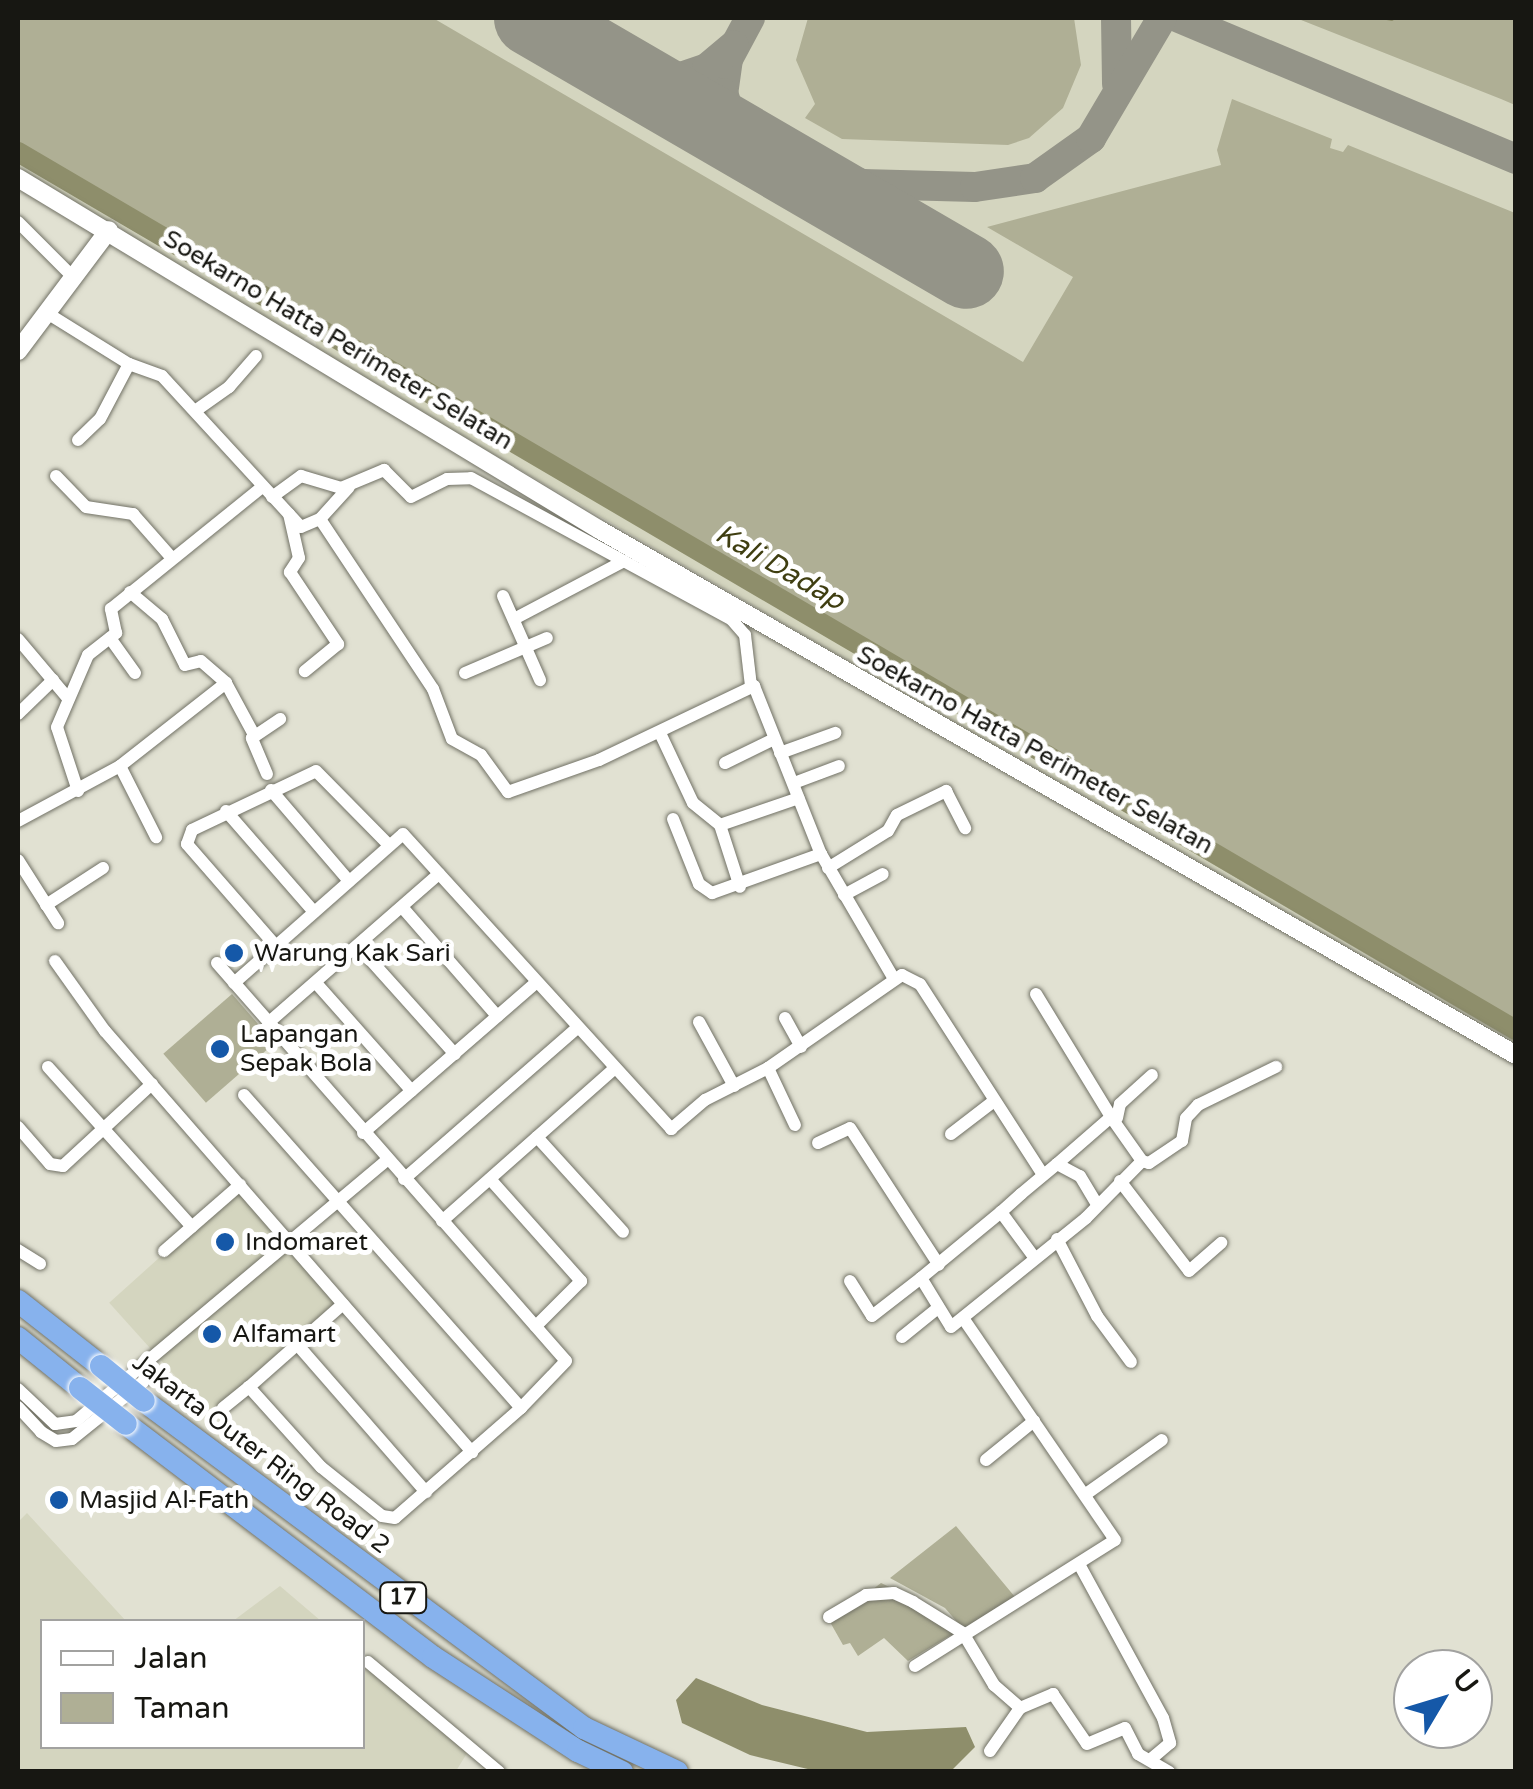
<!DOCTYPE html>
<html>
<head>
<meta charset="utf-8">
<style>
  body { margin:0 }
  #map { position:relative; width:1533px; height:1789px; overflow:hidden; background:#e1e1d2; font-family:"Varela Round",sans-serif }
  div>[style] { position:absolute }
  [style*='--x'] { left:calc(var(--x)*1px); top:calc(var(--y)*1px); width:calc(var(--w)*1px); rotate:calc(var(--a)*1deg) }
  .built>* { inset:0; background:#d4d5bf; transform-origin:0 0 }
  .green>* { inset:0; background:#afaf95; transform-origin:0 0 }
  .water>* { inset:0; background:#8e8e6b }
  .stream>* { height:4px; margin:-2px; padding:0 2px; transform-origin:2px; border-radius:2px; background:#8e8e6b }
  .river>* { height:20px; margin:-10px; padding:0 10px; transform-origin:10px; border-radius:10px; background:#8e8e6b }
  .taxiway>* { height:30px; margin:-15px; padding:0 15px; transform-origin:15px; border-radius:15px; background:#949488 }
  .runway>* { height:75px; margin:-37.5px; padding:0 37.5px; transform-origin:37.5px; border-radius:37.5px; background:#949488 }
  .roads { filter:drop-shadow(0 0 2px #717165) drop-shadow(0 0 2px #717165) }
  .minor>* { height:12px; margin:-6px; padding:0 6px; transform-origin:6px; border-radius:6px; background:#fff }
  .secondary>* { height:18px; margin:-9px; padding:0 9px; transform-origin:9px; border-radius:9px; background:#fff }
  .motorway>* { height:22px; margin:-11px; padding:0 11px; transform-origin:11px; border-radius:11px; background:#87b2ed }
  .bridges { filter:drop-shadow(0 0 2px #fff) drop-shadow(0 0 2px #fff) }
  .motorway-bridge>* { height:22px; margin:-11px; padding:0 11px; transform-origin:11px; border-radius:11px; background:#87b2ed }
  .dots>* { width:28px; height:28px; translate:-50% -50%; box-sizing:border-box; border:5px solid #fff; border-radius:50% }
  span { translate:-50% -50%; white-space:nowrap; text-align:center; line-height:1.15; -webkit-text-stroke:10px #fff; paint-order:stroke }
  .shield-label span { padding:2px 8px; background:#fff; border:2px solid; border-radius:8px; -webkit-text-stroke-width:0 }
  .shield-label { font-size:22px; color:#171712; font-weight:700 }
  .street-label { font-size:25px; color:#171712 }
  .poi-label { font-size:25px; color:#171712 }
  .left { translate:0 -50%; text-align:left }
  .water-label { font-size:28px; color:#3f3e11; font-style:italic }
  .frame { position:absolute; inset:0; border:20px solid #171712; pointer-events:none }
  .legend { position:absolute; left:40px; top:1619px; width:325px; height:130px; box-sizing:border-box; background:#fff; border:2px solid #a2a2a0; margin:0; padding:12px 18px; list-style:none; font-size:30px; color:#171712 }
  .legend li { display:flex; align-items:center; gap:20px; height:50px }
  .legend b { width:50px; border:2px solid #a2a2a0 }
  .north { position:absolute; left:1393px; top:1649px; width:100px; height:100px; box-sizing:border-box; background:#fff; border:2px solid #a2a2a0; border-radius:50%; rotate:52deg; font-size:28px; font-weight:700; line-height:40px; text-align:center; color:#171712 }
  .north::after { content:''; display:block; margin:auto; width:35px; height:45px; background:#1558a8; clip-path:polygon(50% 0,100% 100%,50% 72%,0 100%) }
</style>
</head>
<body>
<div id="map">
  <div class="built">
    <div style="clip-path:polygon(18px 18px,1415px 18px,1515px 58px,1515px 1050px,318px 352px,313px 333px,300px 341px,125px 235px,115px 217px,107px 223px,18px 172px)"></div>
    <div style="left:240px;top:1185px;width:152px;height:176px;rotate:48deg"></div>
    <div style="clip-path:polygon(27px 1513px,126px 1621px,42px 1622px,42px 1746px,362px 1746px,363px 1658px,469px 1750px,456px 1771px,18px 1771px,18px 1522px)"></div>
    <div style="clip-path:polygon(280px 1586px,321px 1621px,233px 1621px)"></div>
  </div>
  <div class="green">
    <div style="clip-path:polygon(18px 18px,433px 18px,1023px 362px,1073px 277px,987px 227px,1221px 165px,1217px 150px,1232px 99px,1332px 139px,1330px 148px,1343px 152px,1348px 145px,1515px 213px,1515px 1042px,18px 161px)"></div>
    <div style="clip-path:polygon(808px 18px,1074px 18px,1081px 65px,1063px 108px,1029px 138px,1008px 145px,842px 139px,805px 118px,815px 104px,796px 60px)"></div>
    <div style="clip-path:polygon(1296px 18px,1515px 18px,1515px 105px,1501px 99px)"></div>
    <div style="left:232px;top:994px;width:65px;height:91px;rotate:49deg"></div>
    <div style="clip-path:polygon(956px 1526px,1015px 1597px,964px 1630px,945px 1608px,890px 1578px)"></div>
    <div style="clip-path:polygon(881px 1583px,904px 1594px,956px 1632px,908px 1661px,884px 1638px,858px 1656px,850px 1643px,843px 1645px,830px 1622px)"></div>
  </div>
  <div class="water">
    <div style="clip-path:polygon(696px 1678px,762px 1705px,867px 1732px,966px 1727px,975px 1747px,951px 1771px,816px 1771px,750px 1755px,682px 1723px,676px 1700px)"></div>
  </div>
  <div class="stream">
    <div style="--x:1387;--y:18;--w:5;--a:11"></div>
  </div>
  <div class="river">
    <div style="--x:18;--y:152;--w:1736;--a:30.38"></div>
  </div>
  <div class="taxiway">
    <div style="--x:750;--y:18;--w:47;--a:118.2"></div>
    <div style="--x:728;--y:59;--w:34;--a:98"></div>
    <div style="--x:723;--y:93;--w:39;--a:72"></div>
    <div style="--x:735;--y:130;--w:28;--a:42"></div>
    <div style="--x:1116;--y:18;--w:66;--a:89.1"></div>
    <div style="--x:1179;--y:18;--w:365;--a:22.7"></div>
    <div style="--x:623;--y:71;--w:58;--a:5.9"></div>
    <div style="--x:681;--y:77;--w:28;--a:-19"></div>
    <div style="--x:707;--y:68;--w:35;--a:-40"></div>
    <div style="--x:760;--y:151;--w:107;--a:17.9"></div>
    <div style="--x:862;--y:184;--w:113;--a:1.5"></div>
    <div style="--x:975;--y:187;--w:61;--a:-8.5"></div>
    <div style="--x:1035;--y:178;--w:69;--a:-35.5"></div>
    <div style="--x:1091;--y:138;--w:139;--a:-59.4"></div>
  </div>
  <div class="runway">
    <div style="--x:531;--y:18;--w:503;--a:30.18"></div>
  </div>
  <div class="roads">
    <div class="minor">
      <div style="--x:18;--y:222;--w:78;--a:45"></div>
      <div style="--x:47;--y:313;--w:97;--a:31.9"></div>
      <div style="--x:129;--y:364;--w:35;--a:20"></div>
      <div style="--x:162;--y:376;--w:205;--a:47.4"></div>
      <div style="--x:301;--y:527;--w:21;--a:-23"></div>
      <div style="--x:320;--y:519;--w:43;--a:-47.8"></div>
      <div style="--x:195;--y:411;--w:42;--a:-35.2"></div>
      <div style="--x:229;--y:387;--w:41;--a:-48.9"></div>
      <div style="--x:78;--y:440;--w:30;--a:-44"></div>
      <div style="--x:100;--y:419;--w:62;--a:-62.2"></div>
      <div style="--x:56;--y:476;--w:43;--a:45.9"></div>
      <div style="--x:86;--y:507;--w:48;--a:8.5"></div>
      <div style="--x:133;--y:514;--w:56;--a:48.6"></div>
      <div style="--x:272;--y:497;--w:36;--a:-36"></div>
      <div style="--x:301;--y:476;--w:42;--a:16.7"></div>
      <div style="--x:341;--y:488;--w:47;--a:-22.7"></div>
      <div style="--x:384;--y:470;--w:38;--a:45"></div>
      <div style="--x:411;--y:497;--w:40;--a:-26.6"></div>
      <div style="--x:447;--y:479;--w:24;--a:-2"></div>
      <div style="--x:471;--y:478;--w:297;--a:28.5"></div>
      <div style="--x:732;--y:620;--w:20;--a:49"></div>
      <div style="--x:745;--y:635;--w:51;--a:83.3"></div>
      <div style="--x:289;--y:514;--w:45;--a:77.2"></div>
      <div style="--x:299;--y:558;--w:17;--a:123"></div>
      <div style="--x:290;--y:572;--w:87;--a:56.3"></div>
      <div style="--x:338;--y:644;--w:43;--a:140.7"></div>
      <div style="--x:320;--y:519;--w:204;--a:56.4"></div>
      <div style="--x:433;--y:689;--w:53;--a:69.2"></div>
      <div style="--x:452;--y:739;--w:33;--a:29"></div>
      <div style="--x:481;--y:755;--w:46;--a:53.9"></div>
      <div style="--x:508;--y:792;--w:96;--a:-19.4"></div>
      <div style="--x:599;--y:760;--w:172;--a:-25.5"></div>
      <div style="--x:754;--y:686;--w:181;--a:68.3"></div>
      <div style="--x:821;--y:854;--w:145;--a:59.7"></div>
      <div style="--x:130;--y:592;--w:42;--a:40.2"></div>
      <div style="--x:162;--y:619;--w:51;--a:63.4"></div>
      <div style="--x:185;--y:665;--w:16;--a:-14"></div>
      <div style="--x:201;--y:661;--w:33;--a:41"></div>
      <div style="--x:226;--y:683;--w:57;--a:61.6"></div>
      <div style="--x:503;--y:596;--w:92;--a:66.2"></div>
      <div style="--x:514;--y:619;--w:124;--a:-27.8"></div>
      <div style="--x:110;--y:638;--w:43;--a:54.5"></div>
      <div style="--x:18;--y:639;--w:75;--a:49.9"></div>
      <div style="--x:465;--y:673;--w:89;--a:-23.1"></div>
      <div style="--x:18;--y:714;--w:49;--a:-44.2"></div>
      <div style="--x:660;--y:733;--w:77;--a:64.8"></div>
      <div style="--x:693;--y:803;--w:35;--a:39"></div>
      <div style="--x:720;--y:825;--w:83;--a:-18.9"></div>
      <div style="--x:780;--y:753;--w:59;--a:-20"></div>
      <div style="--x:725;--y:763;--w:55;--a:-26.1"></div>
      <div style="--x:120;--y:766;--w:80;--a:63.1"></div>
      <div style="--x:267;--y:774;--w:39;--a:-113"></div>
      <div style="--x:252;--y:738;--w:34;--a:-34"></div>
      <div style="--x:794;--y:783;--w:48;--a:-20.7"></div>
      <div style="--x:271;--y:790;--w:120;--a:49.4"></div>
      <div style="--x:78;--y:791;--w:67;--a:-108.2"></div>
      <div style="--x:57;--y:727;--w:78;--a:-66.7"></div>
      <div style="--x:88;--y:655;--w:36;--a:-38"></div>
      <div style="--x:116;--y:633;--w:25;--a:-102"></div>
      <div style="--x:111;--y:609;--w:194;--a:-38.9"></div>
      <div style="--x:226;--y:811;--w:134;--a:48.9"></div>
      <div style="--x:673;--y:819;--w:70;--a:68.2"></div>
      <div style="--x:699;--y:884;--w:16;--a:35"></div>
      <div style="--x:712;--y:893;--w:116;--a:-19.7"></div>
      <div style="--x:18;--y:821;--w:116;--a:-28.3"></div>
      <div style="--x:120;--y:766;--w:135;--a:-38.1"></div>
      <div style="--x:720;--y:825;--w:65;--a:72.1"></div>
      <div style="--x:18;--y:860;--w:75;--a:57.6"></div>
      <div style="--x:828;--y:868;--w:70;--a:-31.7"></div>
      <div style="--x:888;--y:831;--w:18;--a:-61"></div>
      <div style="--x:897;--y:815;--w:55;--a:-26.1"></div>
      <div style="--x:946;--y:791;--w:42;--a:62.8"></div>
      <div style="--x:844;--y:895;--w:44;--a:-28.3"></div>
      <div style="--x:46;--y:905;--w:68;--a:-33"></div>
      <div style="--x:402;--y:907;--w:145;--a:48.9"></div>
      <div style="--x:275;--y:945;--w:134;--a:-131.1"></div>
      <div style="--x:187;--y:844;--w:15;--a:-70"></div>
      <div style="--x:192;--y:830;--w:137;--a:-25.4"></div>
      <div style="--x:316;--y:771;--w:101;--a:45.4"></div>
      <div style="--x:358;--y:946;--w:145;--a:48.1"></div>
      <div style="--x:55;--y:961;--w:86;--a:54.5"></div>
      <div style="--x:105;--y:1031;--w:559;--a:48.92"></div>
      <div style="--x:217;--y:963;--w:529;--a:48.75"></div>
      <div style="--x:566;--y:1361;--w:65;--a:133.8"></div>
      <div style="--x:234;--y:983;--w:225;--a:-41.4"></div>
      <div style="--x:403;--y:834;--w:399;--a:47.7"></div>
      <div style="--x:671;--y:1129;--w:45;--a:-40.5"></div>
      <div style="--x:705;--y:1100;--w:71;--a:-26.9"></div>
      <div style="--x:768;--y:1068;--w:163;--a:-34.8"></div>
      <div style="--x:902;--y:975;--w:20;--a:27"></div>
      <div style="--x:920;--y:984;--w:227;--a:57.2"></div>
      <div style="--x:316;--y:983;--w:144;--a:48.4"></div>
      <div style="--x:1036;--y:994;--w:144;--a:58.6"></div>
      <div style="--x:785;--y:1018;--w:33;--a:61"></div>
      <div style="--x:699;--y:1022;--w:73;--a:61.3"></div>
      <div style="--x:268;--y:1023;--w:227;--a:-41.1"></div>
      <div style="--x:48;--y:1067;--w:215;--a:48"></div>
      <div style="--x:768;--y:1068;--w:63;--a:64.7"></div>
      <div style="--x:244;--y:1095;--w:418;--a:48.5"></div>
      <div style="--x:521;--y:1408;--w:167;--a:138.9"></div>
      <div style="--x:395;--y:1518;--w:13;--a:-171"></div>
      <div style="--x:382;--y:1516;--w:78;--a:-141.2"></div>
      <div style="--x:321;--y:1467;--w:108;--a:-132"></div>
      <div style="--x:249;--y:1387;--w:125;--a:-41.4"></div>
      <div style="--x:1117;--y:1118;--w:14;--a:-78"></div>
      <div style="--x:1120;--y:1104;--w:43;--a:-42.2"></div>
      <div style="--x:18;--y:1127;--w:49;--a:49.1"></div>
      <div style="--x:50;--y:1164;--w:13;--a:9"></div>
      <div style="--x:63;--y:1166;--w:121;--a:-42.7"></div>
      <div style="--x:363;--y:1133;--w:230;--a:-41"></div>
      <div style="--x:951;--y:1134;--w:54;--a:-37.5"></div>
      <div style="--x:537;--y:1137;--w:128;--a:47.8"></div>
      <div style="--x:818;--y:1143;--w:35;--a:-25"></div>
      <div style="--x:850;--y:1128;--w:163;--a:57"></div>
      <div style="--x:1142;--y:1161;--w:7;--a:16"></div>
      <div style="--x:1149;--y:1163;--w:40;--a:-34"></div>
      <div style="--x:1182;--y:1141;--w:23;--a:-80"></div>
      <div style="--x:1186;--y:1118;--w:18;--a:-47"></div>
      <div style="--x:1198;--y:1105;--w:87;--a:-26"></div>
      <div style="--x:404;--y:1179;--w:231;--a:-41.1"></div>
      <div style="--x:490;--y:1179;--w:137;--a:48.3"></div>
      <div style="--x:581;--y:1281;--w:64;--a:135"></div>
      <div style="--x:1120;--y:1181;--w:113;--a:52.5"></div>
      <div style="--x:1189;--y:1271;--w:43;--a:-41.2"></div>
      <div style="--x:1001;--y:1212;--w:104;--a:140.5"></div>
      <div style="--x:921;--y:1278;--w:57;--a:58.5"></div>
      <div style="--x:951;--y:1327;--w:174;--a:-38.9"></div>
      <div style="--x:1086;--y:1218;--w:80;--a:-45.5"></div>
      <div style="--x:1142;--y:1161;--w:54;--a:-125.2"></div>
      <div style="--x:1111;--y:1117;--w:72;--a:139"></div>
      <div style="--x:442;--y:1221;--w:231;--a:-41.5"></div>
      <div style="--x:1057;--y:1239;--w:87;--a:62.5"></div>
      <div style="--x:1097;--y:1316;--w:57;--a:53.5"></div>
      <div style="--x:18;--y:1250;--w:26;--a:32"></div>
      <div style="--x:164;--y:1251;--w:101;--a:-41"></div>
      <div style="--x:1034;--y:1257;--w:56;--a:-126.3"></div>
      <div style="--x:1001;--y:1212;--w:27;--a:-42"></div>
      <div style="--x:1021;--y:1194;--w:47;--a:-39.8"></div>
      <div style="--x:1057;--y:1164;--w:26;--a:28"></div>
      <div style="--x:1080;--y:1176;--w:31;--a:59"></div>
      <div style="--x:850;--y:1281;--w:41;--a:57.8"></div>
      <div style="--x:872;--y:1316;--w:62;--a:-37.8"></div>
      <div style="--x:902;--y:1337;--w:46;--a:-38.9"></div>
      <div style="--x:296;--y:1343;--w:198;--a:48.9"></div>
      <div style="--x:18;--y:1389;--w:51;--a:43.4"></div>
      <div style="--x:55;--y:1424;--w:21;--a:-8"></div>
      <div style="--x:76;--y:1421;--w:406;--a:-40"></div>
      <div style="--x:18;--y:1407;--w:34;--a:47"></div>
      <div style="--x:41;--y:1432;--w:17;--a:31"></div>
      <div style="--x:56;--y:1441;--w:16;--a:-7"></div>
      <div style="--x:72;--y:1439;--w:91;--a:-38.8"></div>
      <div style="--x:143;--y:1382;--w:17;--a:-66"></div>
      <div style="--x:223;--y:1408;--w:33;--a:-39"></div>
      <div style="--x:986;--y:1460;--w:62;--a:-39.1"></div>
      <div style="--x:1086;--y:1494;--w:93;--a:-35.4"></div>
      <div style="--x:1079;--y:1564;--w:175;--a:61.4"></div>
      <div style="--x:1163;--y:1718;--w:26;--a:74"></div>
      <div style="--x:1170;--y:1743;--w:23;--a:140"></div>
      <div style="--x:829;--y:1617;--w:43;--a:-30.7"></div>
      <div style="--x:866;--y:1595;--w:28;--a:-4"></div>
      <div style="--x:894;--y:1593;--w:21;--a:25"></div>
      <div style="--x:913;--y:1602;--w:59;--a:31.8"></div>
      <div style="--x:963;--y:1633;--w:61;--a:59.2"></div>
      <div style="--x:994;--y:1685;--w:35;--a:41"></div>
      <div style="--x:368;--y:1662;--w:171;--a:40"></div>
      <div style="--x:915;--y:1666;--w:236;--a:-32.2"></div>
      <div style="--x:1115;--y:1540;--w:265;--a:-124.4"></div>
      <div style="--x:990;--y:1751;--w:52;--a:-55.1"></div>
      <div style="--x:1020;--y:1708;--w:36;--a:-23"></div>
      <div style="--x:1053;--y:1694;--w:60;--a:55.8"></div>
      <div style="--x:1087;--y:1744;--w:41;--a:-22.8"></div>
      <div style="--x:1125;--y:1728;--w:29;--a:63"></div>
      <div style="--x:1138;--y:1754;--w:36;--a:30"></div>
    </div>
    <div class="secondary">
      <div style="--x:18;--y:178;--w:680;--a:31.17"></div>
      <div style="--x:600;--y:530;--w:1056;--a:29.82"></div>
      <div style="--x:18;--y:351;--w:151;--a:-53.1"></div>
    </div>
    <div class="motorway">
      <div style="--x:18;--y:1301;--w:105;--a:38.1"></div>
      <div style="--x:18;--y:1338;--w:80;--a:38.9"></div>
      <div style="--x:144;--y:1401;--w:548;--a:36.62"></div>
      <div style="--x:584;--y:1728;--w:103;--a:25.3"></div>
      <div style="--x:126;--y:1424;--w:385;--a:37.2"></div>
      <div style="--x:433;--y:1657;--w:173;--a:33"></div>
      <div style="--x:578;--y:1751;--w:49;--a:25.5"></div>
    </div>
  </div>
  <div class="bridges">
    <div class="motorway-bridge">
      <div style="--x:101;--y:1366;--w:55;--a:39.1"></div>
      <div style="--x:80;--y:1388;--w:58;--a:38"></div>
    </div>
  </div>
  <div class="dots">
    <div style="left:234px;top:953px;background:#1558a8"></div>
    <div style="left:220px;top:1049px;background:#1558a8"></div>
    <div style="left:225px;top:1242px;background:#1558a8"></div>
    <div style="left:212px;top:1334px;background:#1558a8"></div>
    <div style="left:59px;top:1500px;background:#1558a8"></div>
  </div>
  <div class="shield-label">
    <span style="left:403px;top:1598px">17</span>
  </div>
  <div class="street-label">
    <span style="left:338px;top:340px;rotate:31deg">Soekarno Hatta Perimeter Selatan</span>
    <span style="left:1035px;top:750px;rotate:29deg">Soekarno Hatta Perimeter Selatan</span>
    <span style="left:261px;top:1454px;rotate:37deg">Jakarta Outer Ring Road 2</span>
  </div>
  <div class="poi-label">
    <span class="left" style="left:254px;top:953px">Warung Kak Sari</span>
    <span class="left" style="left:240px;top:1049px">Lapangan<br>Sepak Bola</span>
    <span class="left" style="left:245px;top:1242px">Indomaret</span>
    <span class="left" style="left:232px;top:1334px">Alfamart</span>
    <span class="left" style="left:79px;top:1500px">Masjid Al-Fath</span>
  </div>
  <div class="water-label">
    <span style="left:780px;top:567px;rotate:30deg">Kali Dadap</span>
  </div>
  <div class="frame"></div>
  <ul class="legend">
  <li><b style="height:12px;background:#fff"></b>Jalan</li>
  <li><b style="height:28px;background:#afaf95"></b>Taman</li>
  </ul>
  <div class="north">U</div>
</div>
</body>
</html>
